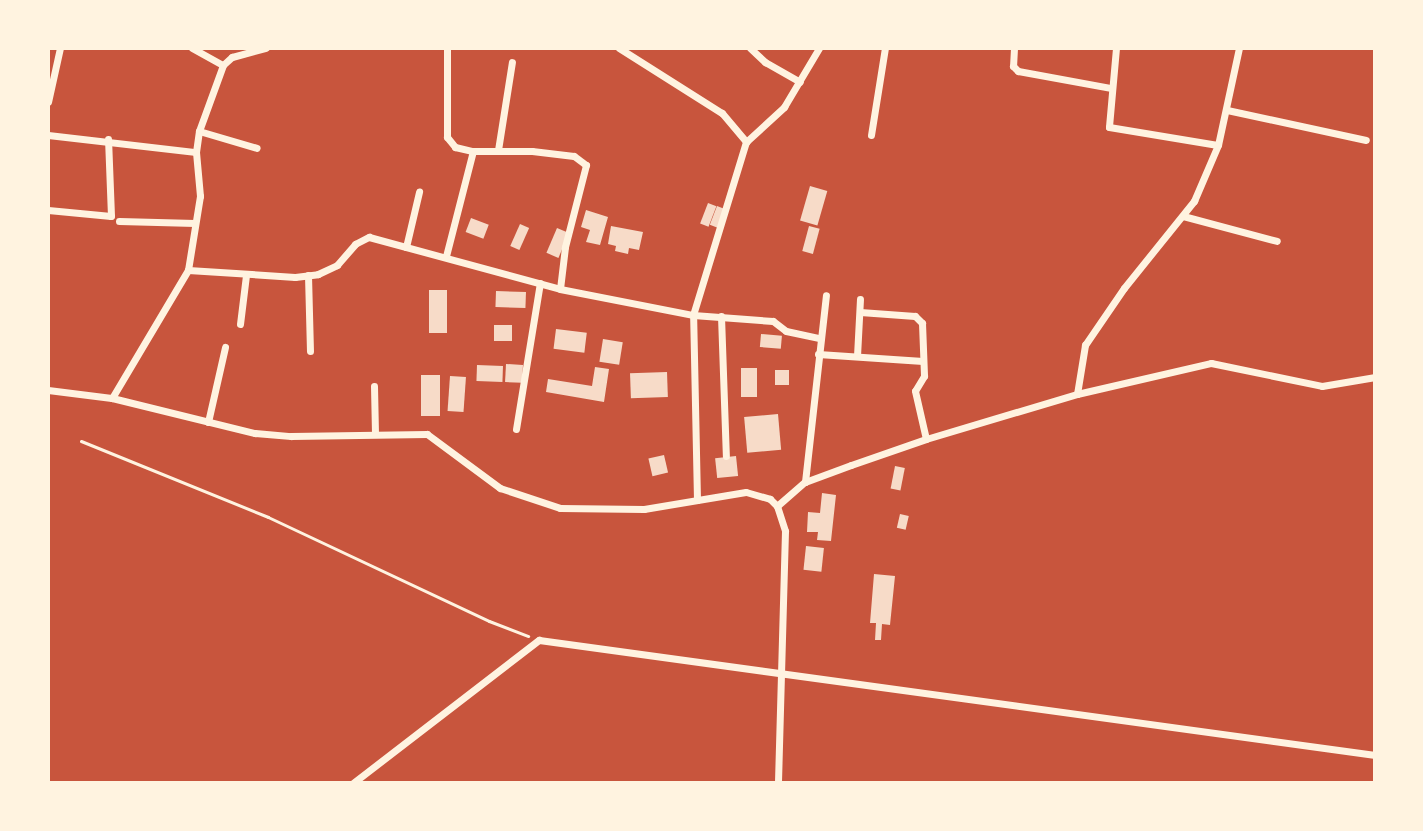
<!DOCTYPE html>
<html>
<head>
<meta charset="utf-8">
<style>
  body { margin:0 }
  #map { position:relative; width:1423px; height:831px; overflow:hidden; background:#c8553d; font-family:Ubuntu,sans-serif }
  div>[style] { position:absolute }
  [style*='--x'] { left:calc(var(--x)*1px); top:calc(var(--y)*1px); width:calc(var(--w)*1px); rotate:calc(var(--a)*1deg) }
  .building>* { inset:0; background:#f7dbc8; transform-origin:0 0 }
  .path>* { height:3px; margin:-1.5px; padding:0 1.5px; transform-origin:1.5px; border-radius:1.5px; background:#fff3e0 }
  .minor>* { height:7px; margin:-3.5px; padding:0 3.5px; transform-origin:3.5px; border-radius:3.5px; background:#fff3e0 }
  span { translate:-50% -50%; white-space:nowrap; text-align:center; line-height:1.15; -webkit-text-stroke:8px #fff3e0; paint-order:stroke }
  .frame { position:absolute; inset:0; border:50px solid #fff3e0; pointer-events:none }
</style>
</head>
<body>
<div id="map">
  <div class="building">
    <div style="left:810px;top:186px;width:18px;height:36px;rotate:16deg"></div>
    <div style="left:708px;top:203px;width:9px;height:22px;rotate:21deg"></div>
    <div style="left:717px;top:206px;width:9px;height:20px;rotate:21deg"></div>
    <div style="clip-path:polygon(586px 210px,608px 217px,600px 245px,586px 242px,590px 230px,581px 227px)"></div>
    <div style="left:471px;top:218px;width:19px;height:15px;rotate:21deg"></div>
    <div style="left:520px;top:224px;width:10px;height:24px;rotate:24deg"></div>
    <div style="clip-path:polygon(611px 226px,643px 232px,639px 250px,629px 248px,628px 254px,615px 251px,616px 246px,608px 244px)"></div>
    <div style="left:809px;top:226px;width:11px;height:26px;rotate:15deg"></div>
    <div style="left:557px;top:228px;width:13px;height:27px;rotate:23deg"></div>
    <div style="left:429px;top:290px;width:18px;height:43px"></div>
    <div style="left:496px;top:291px;width:30px;height:16px;rotate:2deg"></div>
    <div style="left:494px;top:325px;width:18px;height:16px"></div>
    <div style="left:556px;top:329px;width:31px;height:20px;rotate:7deg"></div>
    <div style="left:761px;top:334px;width:21px;height:13px;rotate:5deg"></div>
    <div style="left:603px;top:339px;width:20px;height:23px;rotate:9deg"></div>
    <div style="left:506px;top:364px;width:17px;height:18px;rotate:3deg"></div>
    <div style="left:477px;top:365px;width:26px;height:16px;rotate:2deg"></div>
    <div style="clip-path:polygon(595px 367px,609px 369px,604px 402px,546px 392px,548px 379px,592px 386px)"></div>
    <div style="left:741px;top:368px;width:16px;height:29px"></div>
    <div style="left:775px;top:370px;width:14px;height:15px"></div>
    <div style="left:667px;top:372px;width:25px;height:37px;rotate:88deg"></div>
    <div style="left:440px;top:375px;width:41px;height:19px;rotate:90deg"></div>
    <div style="left:450px;top:376px;width:16px;height:35px;rotate:4deg"></div>
    <div style="left:778px;top:414px;width:36px;height:34px;rotate:85deg"></div>
    <div style="left:664px;top:455px;width:18px;height:16px;rotate:77deg"></div>
    <div style="left:736px;top:456px;width:20px;height:21px;rotate:84deg"></div>
    <div style="left:895px;top:466px;width:10px;height:23px;rotate:11deg"></div>
    <div style="clip-path:polygon(822px 493px,836px 495px,831px 541px,817px 540px,818px 532px,807px 532px,808px 512px,820px 513px)"></div>
    <div style="left:900px;top:514px;width:9px;height:14px;rotate:13deg"></div>
    <div style="left:806px;top:546px;width:18px;height:24px;rotate:6deg"></div>
    <div style="clip-path:polygon(874px 574px,895px 576px,890px 625px,882px 624px,881px 640px,875px 640px,876px 623px,870px 623px)"></div>
  </div>
  <div class="path">
    <div style="--x:81;--y:441;--w:202;--a:22.1"></div>
    <div style="--x:268;--y:517;--w:244;--a:25.2"></div>
    <div style="--x:489;--y:621;--w:42;--a:21"></div>
  </div>
  <div class="minor">
    <div style="--x:192;--y:48;--w:35;--a:29"></div>
    <div style="--x:447;--y:48;--w:89;--a:90"></div>
    <div style="--x:447;--y:137;--w:13;--a:51"></div>
    <div style="--x:455;--y:147;--w:18;--a:13"></div>
    <div style="--x:619;--y:48;--w:122;--a:32.3"></div>
    <div style="--x:722;--y:113;--w:38;--a:50"></div>
    <div style="--x:750;--y:48;--w:21;--a:43"></div>
    <div style="--x:765;--y:62;--w:40;--a:29.7"></div>
    <div style="--x:1014;--y:48;--w:18;--a:93"></div>
    <div style="--x:1013;--y:66;--w:7;--a:45"></div>
    <div style="--x:1018;--y:71;--w:95;--a:10.4"></div>
    <div style="--x:1116;--y:48;--w:79;--a:95.1"></div>
    <div style="--x:1109;--y:127;--w:110;--a:9.4"></div>
    <div style="--x:48;--y:102;--w:55;--a:-77.5"></div>
    <div style="--x:1227;--y:110;--w:142;--a:12.2"></div>
    <div style="--x:199;--y:131;--w:60;--a:16.3"></div>
    <div style="--x:48;--y:135;--w:149;--a:6.6"></div>
    <div style="--x:871;--y:135;--w:88;--a:-80.9"></div>
    <div style="--x:498;--y:150;--w:89;--a:-81"></div>
    <div style="--x:48;--y:210;--w:63;--a:5.4"></div>
    <div style="--x:111;--y:216;--w:77;--a:-92.2"></div>
    <div style="--x:1183;--y:216;--w:97;--a:14.9"></div>
    <div style="--x:119;--y:221;--w:76;--a:1.5"></div>
    <div style="--x:406;--y:247;--w:57;--a:-76.7"></div>
    <div style="--x:446;--y:256;--w:108;--a:-75.6"></div>
    <div style="--x:473;--y:151;--w:59;--a:0"></div>
    <div style="--x:532;--y:151;--w:42;--a:6.8"></div>
    <div style="--x:574;--y:156;--w:15;--a:37"></div>
    <div style="--x:586;--y:165;--w:85;--a:104.4"></div>
    <div style="--x:565;--y:247;--w:42;--a:96.8"></div>
    <div style="--x:188;--y:270;--w:107;--a:3.7"></div>
    <div style="--x:295;--y:277;--w:23;--a:-7"></div>
    <div style="--x:318;--y:274;--w:21;--a:-25"></div>
    <div style="--x:337;--y:265;--w:28;--a:-49"></div>
    <div style="--x:355;--y:244;--w:16;--a:-27"></div>
    <div style="--x:369;--y:237;--w:198;--a:15.2"></div>
    <div style="--x:560;--y:289;--w:136;--a:11.1"></div>
    <div style="--x:693;--y:315;--w:80;--a:4.3"></div>
    <div style="--x:773;--y:321;--w:16;--a:38"></div>
    <div style="--x:786;--y:331;--w:34;--a:12"></div>
    <div style="--x:308;--y:275;--w:76;--a:88.5"></div>
    <div style="--x:860;--y:312;--w:55;--a:4.2"></div>
    <div style="--x:915;--y:316;--w:10;--a:45"></div>
    <div style="--x:922;--y:323;--w:53;--a:87.8"></div>
    <div style="--x:924;--y:376;--w:17;--a:121"></div>
    <div style="--x:915;--y:391;--w:49;--a:77.1"></div>
    <div style="--x:721;--y:316;--w:140;--a:88"></div>
    <div style="--x:240;--y:324;--w:49;--a:-83"></div>
    <div style="--x:818;--y:354;--w:105;--a:3.8"></div>
    <div style="--x:857;--y:356;--w:57;--a:-87"></div>
    <div style="--x:374;--y:386;--w:47;--a:88.8"></div>
    <div style="--x:48;--y:390;--w:64;--a:7.1"></div>
    <div style="--x:112;--y:398;--w:147;--a:13.8"></div>
    <div style="--x:255;--y:433;--w:36;--a:5"></div>
    <div style="--x:291;--y:436;--w:136;--a:-0.8"></div>
    <div style="--x:427;--y:434;--w:91;--a:36.5"></div>
    <div style="--x:500;--y:488;--w:63;--a:18.4"></div>
    <div style="--x:560;--y:508;--w:84;--a:0.7"></div>
    <div style="--x:644;--y:509;--w:103;--a:-9.5"></div>
    <div style="--x:746;--y:492;--w:25;--a:16"></div>
    <div style="--x:770;--y:499;--w:10;--a:45"></div>
    <div style="--x:777;--y:506;--w:26;--a:72"></div>
    <div style="--x:785;--y:531;--w:252;--a:91.6"></div>
    <div style="--x:1077;--y:394;--w:138;--a:-13"></div>
    <div style="--x:1211;--y:363;--w:113;--a:11.7"></div>
    <div style="--x:1322;--y:386;--w:54;--a:-9.6"></div>
    <div style="--x:112;--y:398;--w:149;--a:-59.3"></div>
    <div style="--x:188;--y:270;--w:75;--a:-80.8"></div>
    <div style="--x:200;--y:196;--w:44;--a:-95.2"></div>
    <div style="--x:196;--y:152;--w:21;--a:-82"></div>
    <div style="--x:199;--y:131;--w:70;--a:-70"></div>
    <div style="--x:223;--y:65;--w:12;--a:-42"></div>
    <div style="--x:232;--y:57;--w:35;--a:-15"></div>
    <div style="--x:208;--y:422;--w:77;--a:-77.2"></div>
    <div style="--x:516;--y:429;--w:148;--a:-80.7"></div>
    <div style="--x:805;--y:482;--w:188;--a:-83.6"></div>
    <div style="--x:697;--y:500;--w:185;--a:-91.2"></div>
    <div style="--x:693;--y:315;--w:181;--a:-73"></div>
    <div style="--x:746;--y:142;--w:52;--a:-42.6"></div>
    <div style="--x:784;--y:107;--w:69;--a:-59.3"></div>
    <div style="--x:777;--y:506;--w:37;--a:-41"></div>
    <div style="--x:805;--y:482;--w:49;--a:-20.3"></div>
    <div style="--x:851;--y:465;--w:79;--a:-19.1"></div>
    <div style="--x:926;--y:439;--w:158;--a:-16.6"></div>
    <div style="--x:1077;--y:394;--w:50;--a:-80.7"></div>
    <div style="--x:1085;--y:345;--w:69;--a:-55.6"></div>
    <div style="--x:1124;--y:288;--w:112;--a:-51.2"></div>
    <div style="--x:1194;--y:201;--w:61;--a:-66.8"></div>
    <div style="--x:1218;--y:145;--w:99;--a:-77.8"></div>
    <div style="--x:353;--y:783;--w:235;--a:-37.6"></div>
    <div style="--x:539;--y:640;--w:844;--a:7.83"></div>
  </div>
  <div class="frame"></div>
</div>
</body>
</html>
